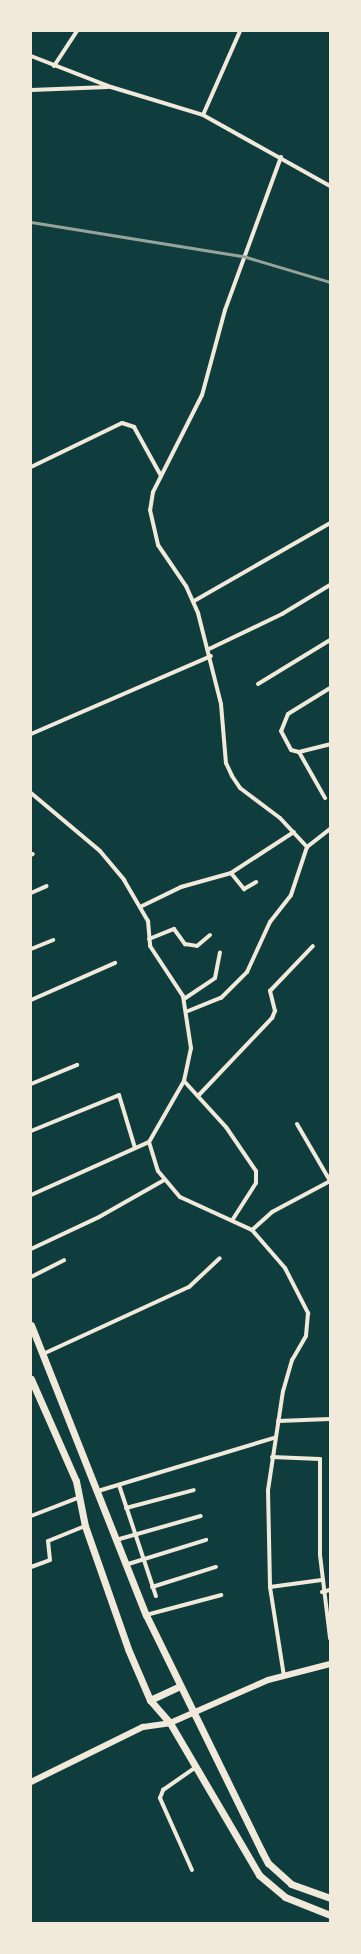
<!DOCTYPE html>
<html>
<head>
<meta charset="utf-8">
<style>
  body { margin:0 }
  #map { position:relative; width:361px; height:1954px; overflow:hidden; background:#0f3d3e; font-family:"Varela Round",sans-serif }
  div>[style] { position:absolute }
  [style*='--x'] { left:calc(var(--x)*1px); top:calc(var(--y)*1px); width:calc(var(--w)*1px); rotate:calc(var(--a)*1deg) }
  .minor>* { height:4px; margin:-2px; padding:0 2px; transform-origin:2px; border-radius:2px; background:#f1e9da }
  .tertiary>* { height:6px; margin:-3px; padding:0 3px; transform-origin:3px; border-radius:3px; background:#f1e9da }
  .primary>* { height:7px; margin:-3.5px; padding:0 3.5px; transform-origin:3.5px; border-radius:3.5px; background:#f1e9da }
  .rail>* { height:3px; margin:-1.5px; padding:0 1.5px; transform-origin:1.5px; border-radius:1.5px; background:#97a49c }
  span { translate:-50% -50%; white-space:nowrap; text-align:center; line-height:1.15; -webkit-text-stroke:3.5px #f1e9da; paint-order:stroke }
  .frame { position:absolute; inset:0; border:32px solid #f1e9da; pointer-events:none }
</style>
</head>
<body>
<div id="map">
  <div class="minor">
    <div style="--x:31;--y:56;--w:86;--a:21.2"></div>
    <div style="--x:111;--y:87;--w:96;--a:16.9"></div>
    <div style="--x:203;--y:115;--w:145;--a:29.2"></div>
    <div style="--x:54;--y:66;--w:42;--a:-56.7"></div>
    <div style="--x:31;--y:90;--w:77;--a:-2.2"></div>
    <div style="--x:203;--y:115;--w:92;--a:-66.2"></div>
    <div style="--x:281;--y:157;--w:163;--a:110.1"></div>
    <div style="--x:225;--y:310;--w:88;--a:105.1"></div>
    <div style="--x:202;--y:395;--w:109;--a:116.8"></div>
    <div style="--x:153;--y:492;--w:18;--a:99"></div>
    <div style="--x:150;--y:510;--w:36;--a:77"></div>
    <div style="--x:158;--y:545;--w:50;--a:55.7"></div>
    <div style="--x:186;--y:586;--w:30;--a:66"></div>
    <div style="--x:198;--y:613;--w:94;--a:75.8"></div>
    <div style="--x:221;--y:704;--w:59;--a:85.2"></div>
    <div style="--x:226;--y:763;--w:14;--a:65"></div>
    <div style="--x:232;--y:776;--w:14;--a:56"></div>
    <div style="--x:240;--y:788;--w:50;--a:36.9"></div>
    <div style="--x:280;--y:818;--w:40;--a:47"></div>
    <div style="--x:31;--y:467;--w:101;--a:-25.8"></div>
    <div style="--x:122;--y:423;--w:13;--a:18"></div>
    <div style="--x:134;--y:427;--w:56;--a:61.1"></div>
    <div style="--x:194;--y:601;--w:157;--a:-29.8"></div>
    <div style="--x:209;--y:649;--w:81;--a:-25.6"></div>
    <div style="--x:282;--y:614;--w:56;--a:-31.1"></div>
    <div style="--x:258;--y:684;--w:84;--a:-31.4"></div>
    <div style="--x:330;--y:688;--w:49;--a:148.2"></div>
    <div style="--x:288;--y:714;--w:18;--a:112"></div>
    <div style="--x:281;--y:731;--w:21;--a:62"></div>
    <div style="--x:291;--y:750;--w:8;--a:14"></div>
    <div style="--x:299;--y:752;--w:32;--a:-14"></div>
    <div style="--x:31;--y:734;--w:196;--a:-23.4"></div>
    <div style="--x:299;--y:752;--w:53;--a:60.5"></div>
    <div style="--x:31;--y:793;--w:90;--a:40"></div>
    <div style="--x:100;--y:851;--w:38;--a:50"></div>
    <div style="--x:124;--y:880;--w:48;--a:59.7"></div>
    <div style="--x:148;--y:921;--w:25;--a:85"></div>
    <div style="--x:150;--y:946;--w:60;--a:56.6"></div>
    <div style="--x:183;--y:996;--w:53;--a:81.3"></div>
    <div style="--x:191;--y:1048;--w:34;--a:102"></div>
    <div style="--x:184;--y:1081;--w:70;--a:119.8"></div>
    <div style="--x:149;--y:1142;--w:30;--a:73"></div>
    <div style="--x:158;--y:1171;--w:34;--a:50"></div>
    <div style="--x:180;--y:1197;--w:79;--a:24.6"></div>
    <div style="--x:252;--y:1230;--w:50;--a:49"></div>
    <div style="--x:285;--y:1268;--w:51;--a:62.9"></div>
    <div style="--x:308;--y:1313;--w:23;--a:95"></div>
    <div style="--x:306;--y:1336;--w:28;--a:120"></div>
    <div style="--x:292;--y:1360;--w:32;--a:106"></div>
    <div style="--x:283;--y:1391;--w:100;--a:98.6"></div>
    <div style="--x:268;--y:1490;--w:97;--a:88.8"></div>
    <div style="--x:270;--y:1587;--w:90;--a:81.1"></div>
    <div style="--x:31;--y:855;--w:2;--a:-27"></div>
    <div style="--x:231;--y:873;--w:21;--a:51"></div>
    <div style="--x:244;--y:889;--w:14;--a:-30"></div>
    <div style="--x:31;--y:893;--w:17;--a:-24"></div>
    <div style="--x:140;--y:907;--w:46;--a:-26"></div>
    <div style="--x:181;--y:887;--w:52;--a:-15.6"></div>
    <div style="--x:231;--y:873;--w:75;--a:-33.1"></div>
    <div style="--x:149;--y:939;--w:27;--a:-22"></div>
    <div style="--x:174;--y:929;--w:19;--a:54"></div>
    <div style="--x:185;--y:944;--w:12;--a:9"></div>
    <div style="--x:197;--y:946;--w:17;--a:-40"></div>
    <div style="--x:31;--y:949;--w:24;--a:-22"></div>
    <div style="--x:184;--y:999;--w:37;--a:-34"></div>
    <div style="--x:215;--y:978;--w:26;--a:-79"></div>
    <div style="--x:31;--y:1000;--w:92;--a:-23.8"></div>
    <div style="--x:188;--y:1011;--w:35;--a:-22"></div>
    <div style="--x:221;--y:998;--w:37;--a:-45"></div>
    <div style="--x:247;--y:972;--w:55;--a:-65.3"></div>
    <div style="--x:270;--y:922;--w:34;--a:-52"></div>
    <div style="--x:291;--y:895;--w:51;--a:-71.6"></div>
    <div style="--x:307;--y:847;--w:29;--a:-38"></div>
    <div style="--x:184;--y:1081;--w:62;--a:47.6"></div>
    <div style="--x:226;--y:1127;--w:53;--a:55.7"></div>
    <div style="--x:256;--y:1171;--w:12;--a:90"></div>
    <div style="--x:256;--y:1183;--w:43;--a:122.6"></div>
    <div style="--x:31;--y:1084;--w:50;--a:-22.4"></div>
    <div style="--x:198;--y:1096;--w:108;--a:-46.5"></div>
    <div style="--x:272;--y:1018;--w:8;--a:-67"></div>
    <div style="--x:275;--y:1011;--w:21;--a:-104"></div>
    <div style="--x:270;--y:991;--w:62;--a:-46.3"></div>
    <div style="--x:297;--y:1124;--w:66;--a:59.9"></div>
    <div style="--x:31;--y:1131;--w:95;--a:-22.2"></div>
    <div style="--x:119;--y:1095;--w:55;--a:73.2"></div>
    <div style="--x:31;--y:1195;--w:129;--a:-24.2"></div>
    <div style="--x:252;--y:1230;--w:27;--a:-42"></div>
    <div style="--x:272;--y:1212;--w:66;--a:-28.1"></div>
    <div style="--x:31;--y:1249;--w:75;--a:-25.2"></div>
    <div style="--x:99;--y:1217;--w:75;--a:-29.6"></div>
    <div style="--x:31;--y:1277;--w:37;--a:-27"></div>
    <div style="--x:43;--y:1354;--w:161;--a:-24.7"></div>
    <div style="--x:189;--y:1287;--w:42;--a:-43.1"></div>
    <div style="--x:278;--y:1421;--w:52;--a:-2.2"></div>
    <div style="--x:272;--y:1457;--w:48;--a:2.4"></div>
    <div style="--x:320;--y:1459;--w:96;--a:90"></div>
    <div style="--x:320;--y:1555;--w:84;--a:83.1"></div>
    <div style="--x:119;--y:1485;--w:117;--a:71.6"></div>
    <div style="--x:98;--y:1491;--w:184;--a:-16.8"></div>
    <div style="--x:126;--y:1508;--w:70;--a:-14.8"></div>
    <div style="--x:31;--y:1516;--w:53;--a:-21.2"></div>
    <div style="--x:116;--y:1540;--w:88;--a:-15.8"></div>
    <div style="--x:125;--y:1565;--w:85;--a:-17.2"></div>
    <div style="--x:31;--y:1567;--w:20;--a:-20"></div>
    <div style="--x:50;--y:1560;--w:19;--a:-96"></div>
    <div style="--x:48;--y:1541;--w:40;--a:-22"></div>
    <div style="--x:152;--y:1587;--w:67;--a:-17.4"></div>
    <div style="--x:270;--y:1587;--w:52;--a:-7.7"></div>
    <div style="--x:322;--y:1592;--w:8;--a:-14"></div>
    <div style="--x:146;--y:1615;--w:78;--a:-14.9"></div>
    <div style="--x:192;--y:1870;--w:79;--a:-114"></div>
    <div style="--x:160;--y:1798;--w:9;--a:-69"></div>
    <div style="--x:163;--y:1790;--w:40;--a:-34.9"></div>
  </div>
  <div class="tertiary">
    <div style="--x:31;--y:1782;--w:125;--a:-26.2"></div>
    <div style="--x:143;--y:1727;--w:27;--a:-8"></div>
    <div style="--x:170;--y:1723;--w:107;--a:-23.7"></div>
    <div style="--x:268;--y:1680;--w:64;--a:-14.5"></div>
  </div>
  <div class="primary">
    <div style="--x:31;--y:1325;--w:312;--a:68.4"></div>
    <div style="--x:146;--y:1615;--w:262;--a:63.9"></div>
    <div style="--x:261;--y:1850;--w:15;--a:62"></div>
    <div style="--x:268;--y:1863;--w:31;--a:42"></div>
    <div style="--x:291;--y:1884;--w:41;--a:19.7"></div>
    <div style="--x:31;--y:1379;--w:111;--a:66.2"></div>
    <div style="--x:76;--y:1481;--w:46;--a:78.7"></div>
    <div style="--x:85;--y:1526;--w:130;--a:70.7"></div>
    <div style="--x:128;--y:1649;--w:56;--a:66.7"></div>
    <div style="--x:150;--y:1700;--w:30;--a:49"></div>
    <div style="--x:170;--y:1723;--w:176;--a:59.6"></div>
    <div style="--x:259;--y:1875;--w:34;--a:40"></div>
    <div style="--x:285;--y:1897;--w:48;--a:21.8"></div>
    <div style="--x:150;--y:1700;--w:33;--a:-25"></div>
  </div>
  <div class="rail">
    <div style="--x:31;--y:222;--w:218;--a:9.2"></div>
    <div style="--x:246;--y:257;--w:88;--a:16.6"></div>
  </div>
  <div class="frame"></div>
</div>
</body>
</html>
